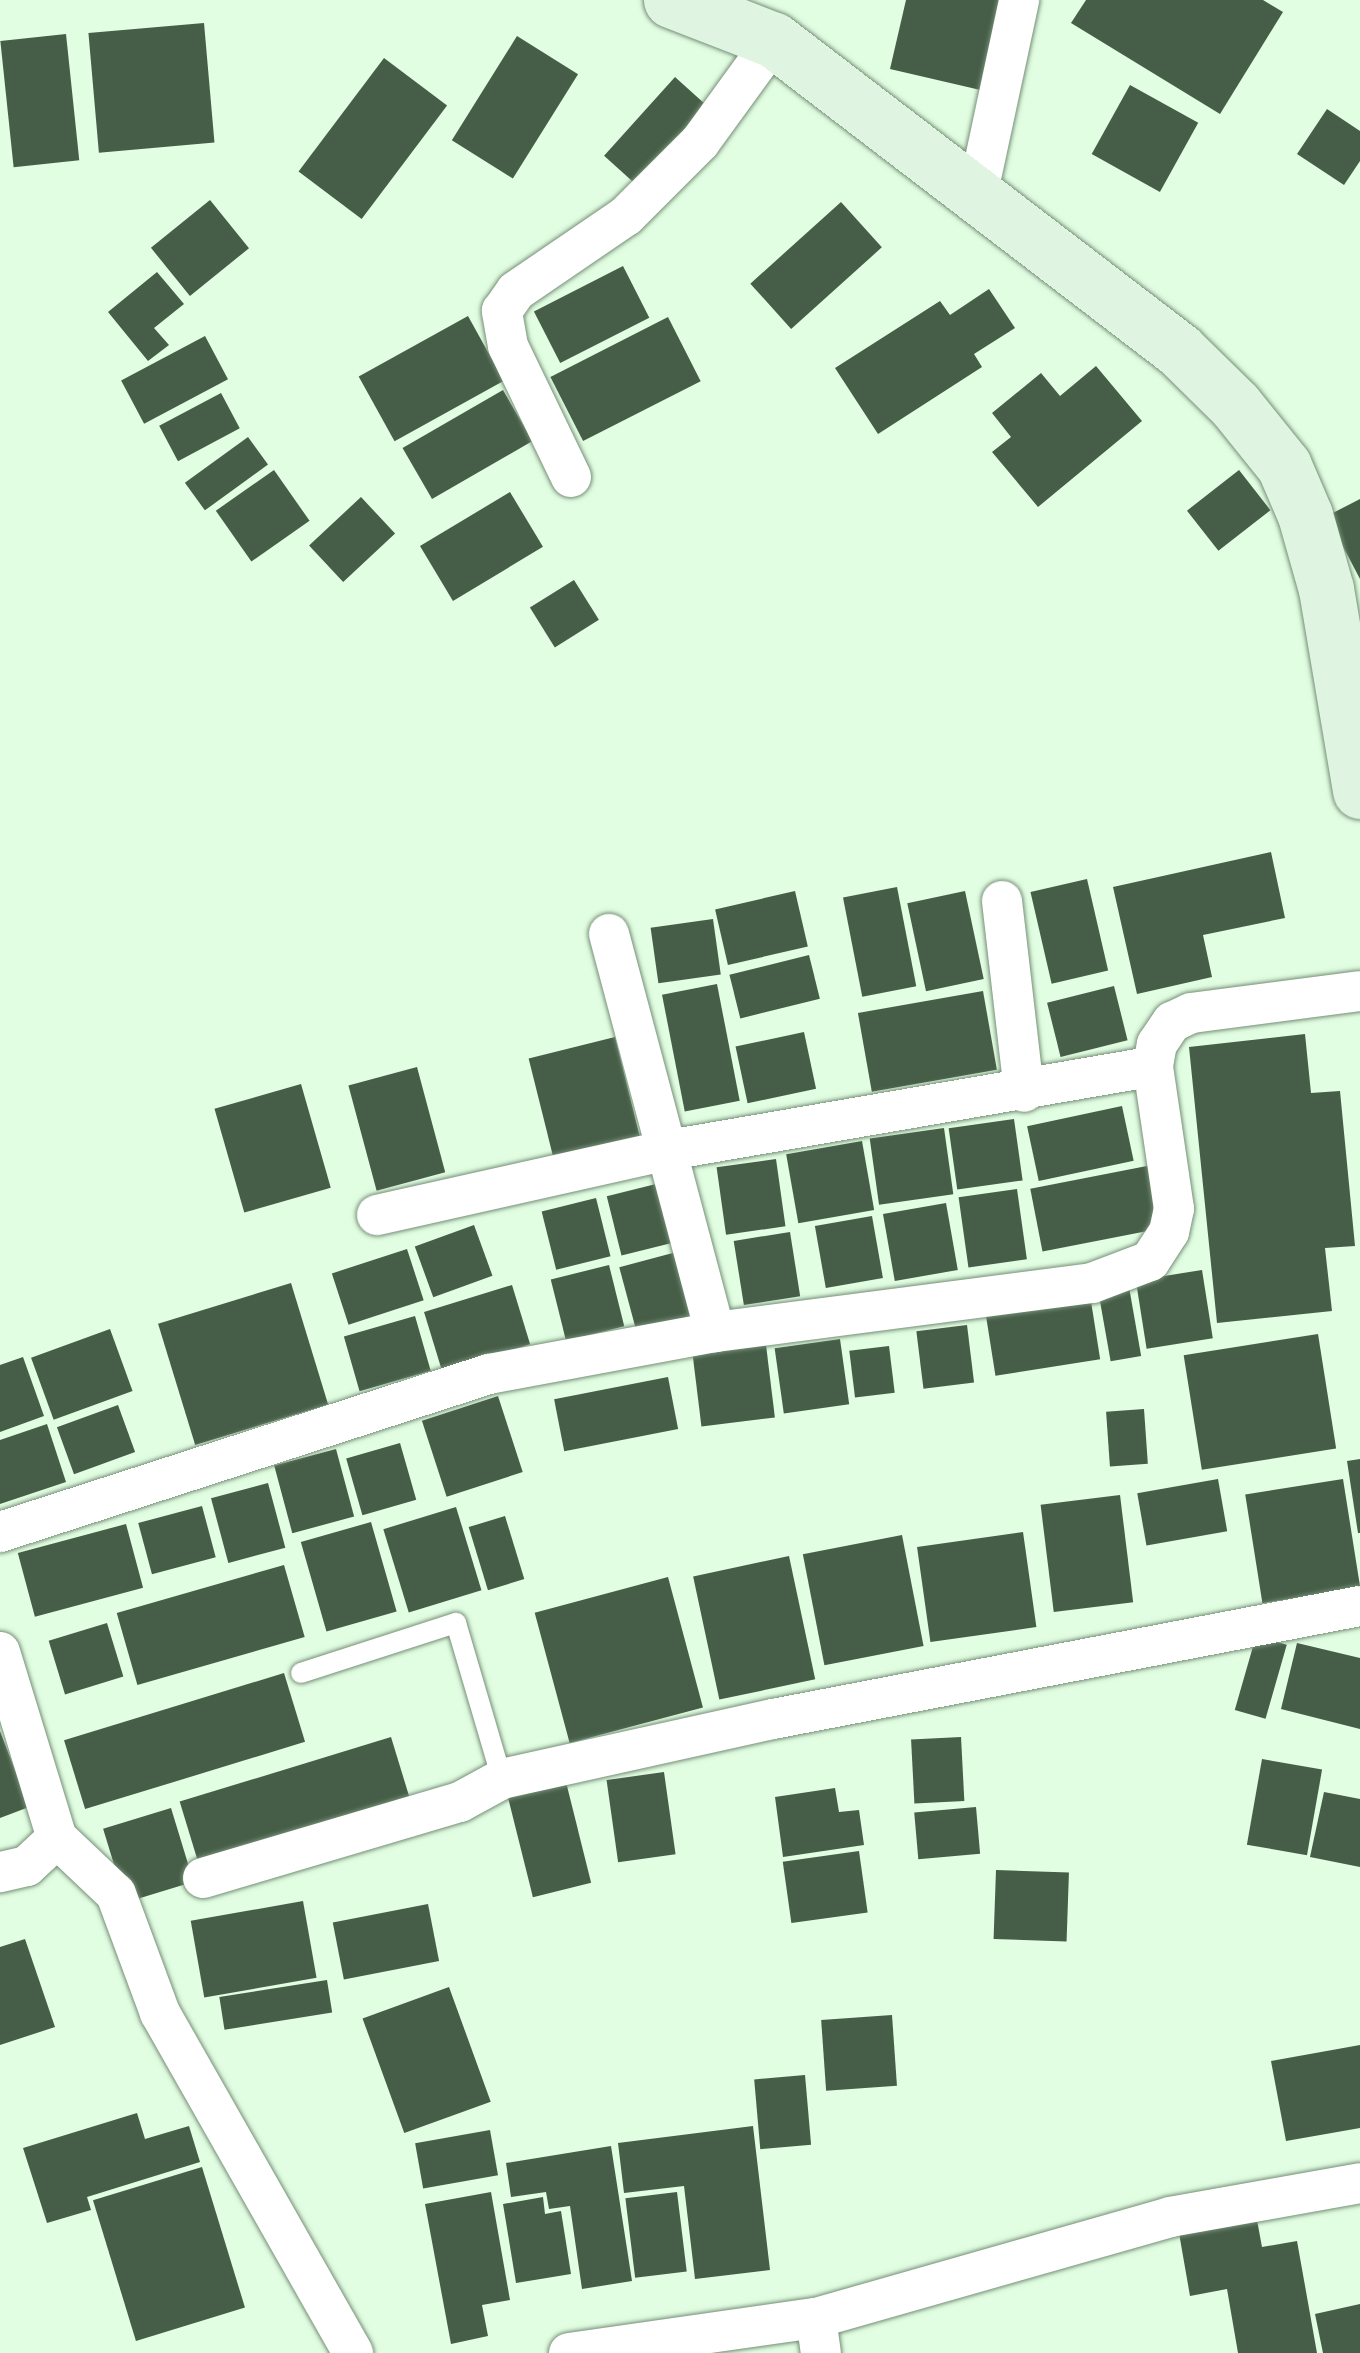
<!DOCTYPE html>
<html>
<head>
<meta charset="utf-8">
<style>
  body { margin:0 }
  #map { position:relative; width:1360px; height:2353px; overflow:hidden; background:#e1fde2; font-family:"Playfair Display",serif }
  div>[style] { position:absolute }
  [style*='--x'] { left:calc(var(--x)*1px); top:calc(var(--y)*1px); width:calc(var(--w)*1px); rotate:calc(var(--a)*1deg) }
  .building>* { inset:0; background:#465d47; transform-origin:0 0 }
  .roads { filter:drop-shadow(0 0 2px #758f76) drop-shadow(0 0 2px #758f76) }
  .lane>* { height:20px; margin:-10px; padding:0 10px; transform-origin:10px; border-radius:10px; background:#fff }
  .street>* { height:40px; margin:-20px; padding:0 20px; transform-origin:20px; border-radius:20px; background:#fff }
  .secondary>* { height:55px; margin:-27.5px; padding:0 27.5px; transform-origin:27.5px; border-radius:27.5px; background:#dff5e1 }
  span { translate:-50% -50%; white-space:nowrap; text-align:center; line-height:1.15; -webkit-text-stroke:10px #fff; paint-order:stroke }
</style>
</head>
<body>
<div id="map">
  <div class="building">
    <div style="clip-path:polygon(906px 0,1011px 0,989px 92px,890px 69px)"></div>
    <div style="clip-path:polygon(1086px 0,1263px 0,1283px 12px,1220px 114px,1071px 23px)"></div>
    <div style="left:204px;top:23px;width:120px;height:116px;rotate:85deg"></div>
    <div style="left:66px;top:34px;width:127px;height:66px;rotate:84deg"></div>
    <div style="left:517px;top:36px;width:72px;height:123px;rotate:32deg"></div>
    <div style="left:384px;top:58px;width:79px;height:142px;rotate:37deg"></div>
    <div style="left:675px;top:77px;width:50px;height:106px;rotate:42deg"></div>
    <div style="left:1130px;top:85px;width:78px;height:79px;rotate:29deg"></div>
    <div style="clip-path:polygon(1327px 109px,1360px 131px,1360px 161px,1344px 185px,1297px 154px)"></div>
    <div style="left:210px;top:200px;width:62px;height:76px;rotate:51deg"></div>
    <div style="left:841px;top:202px;width:61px;height:122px;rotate:48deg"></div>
    <div style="left:623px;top:266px;width:58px;height:100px;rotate:63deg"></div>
    <div style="clip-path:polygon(157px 272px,184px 304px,154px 328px,169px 345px,148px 361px,108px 312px)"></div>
    <div style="clip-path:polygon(989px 289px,1015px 328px,974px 354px,982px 367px,878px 434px,835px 368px,940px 301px,950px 315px)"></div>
    <div style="left:468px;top:316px;width:74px;height:125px;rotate:61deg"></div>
    <div style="left:668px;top:317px;width:72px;height:132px;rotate:63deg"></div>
    <div style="left:205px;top:336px;width:49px;height:95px;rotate:62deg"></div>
    <div style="clip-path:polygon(1096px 366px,1142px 421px,1038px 507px,992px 452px,1011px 437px,992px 413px,1041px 373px,1060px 396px)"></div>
    <div style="left:503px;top:390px;width:59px;height:116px;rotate:60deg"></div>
    <div style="left:221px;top:393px;width:40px;height:70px;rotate:62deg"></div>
    <div style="left:248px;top:437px;width:34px;height:78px;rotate:54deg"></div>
    <div style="left:274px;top:470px;width:62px;height:71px;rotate:55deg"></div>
    <div style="left:1239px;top:470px;width:51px;height:66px;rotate:52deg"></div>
    <div style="left:510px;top:492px;width:64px;height:105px;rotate:59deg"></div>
    <div style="left:361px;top:497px;width:50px;height:71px;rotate:47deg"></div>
    <div style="clip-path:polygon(1360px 499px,1360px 579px,1327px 516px)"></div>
    <div style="left:574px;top:580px;width:47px;height:52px;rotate:58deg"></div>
    <div style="clip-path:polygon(1271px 852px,1285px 918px,1203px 935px,1212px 977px,1137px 994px,1113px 887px)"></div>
    <div style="left:1087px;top:879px;width:94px;height:58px;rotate:77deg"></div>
    <div style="left:897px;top:887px;width:101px;height:55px;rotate:79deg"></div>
    <div style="left:795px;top:891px;width:57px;height:82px;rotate:77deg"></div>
    <div style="left:965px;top:891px;width:90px;height:59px;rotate:78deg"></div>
    <div style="left:713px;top:919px;width:56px;height:63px;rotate:82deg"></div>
    <div style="left:809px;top:955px;width:45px;height:82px;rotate:76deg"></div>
    <div style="left:717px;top:984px;width:119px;height:56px;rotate:79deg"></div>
    <div style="left:1114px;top:986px;width:56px;height:69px;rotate:76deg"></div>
    <div style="left:983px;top:991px;width:80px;height:127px;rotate:80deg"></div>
    <div style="left:804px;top:1032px;width:58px;height:70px;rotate:78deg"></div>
    <div style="clip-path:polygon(1305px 1034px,1311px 1093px,1340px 1091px,1355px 1246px,1325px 1248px,1332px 1311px,1217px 1323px,1189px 1047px)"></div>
    <div style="left:615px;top:1037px;width:107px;height:89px;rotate:76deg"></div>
    <div style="left:417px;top:1067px;width:109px;height:71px;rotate:75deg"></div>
    <div style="left:301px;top:1084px;width:108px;height:90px;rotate:74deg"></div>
    <div style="left:1122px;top:1106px;width:56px;height:97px;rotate:78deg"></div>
    <div style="left:1014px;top:1119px;width:62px;height:66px;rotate:82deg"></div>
    <div style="left:944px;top:1128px;width:67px;height:75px;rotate:82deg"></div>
    <div style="left:862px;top:1141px;width:70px;height:77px;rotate:80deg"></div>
    <div style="left:776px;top:1159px;width:68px;height:60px;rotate:82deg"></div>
    <div style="left:1152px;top:1165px;width:64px;height:124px;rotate:79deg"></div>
    <div style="left:664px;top:1182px;width:61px;height:59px;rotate:76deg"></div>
    <div style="left:1017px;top:1189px;width:71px;height:59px;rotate:82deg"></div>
    <div style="left:596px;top:1198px;width:60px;height:56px;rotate:76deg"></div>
    <div style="left:946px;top:1203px;width:68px;height:64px;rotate:80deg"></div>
    <div style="left:872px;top:1216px;width:63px;height:58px;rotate:80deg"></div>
    <div style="left:474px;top:1225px;width:54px;height:63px;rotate:70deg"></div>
    <div style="left:790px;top:1232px;width:65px;height:57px;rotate:81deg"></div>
    <div style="left:407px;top:1249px;width:54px;height:79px;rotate:72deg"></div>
    <div style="left:684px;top:1250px;width:66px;height:67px;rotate:75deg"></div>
    <div style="left:609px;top:1265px;width:63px;height:60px;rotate:76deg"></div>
    <div style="left:1202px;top:1270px;width:69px;height:67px;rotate:81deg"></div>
    <div style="left:291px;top:1283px;width:127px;height:139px;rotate:73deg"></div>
    <div style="left:512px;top:1285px;width:62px;height:92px;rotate:73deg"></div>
    <div style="left:1129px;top:1287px;width:70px;height:31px;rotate:80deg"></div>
    <div style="left:1090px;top:1295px;width:65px;height:106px;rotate:81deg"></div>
    <div style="left:415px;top:1316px;width:57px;height:74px;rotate:74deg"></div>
    <div style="left:967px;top:1325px;width:58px;height:51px;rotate:83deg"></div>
    <div style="left:110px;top:1329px;width:66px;height:84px;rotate:70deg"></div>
    <div style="left:1318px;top:1334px;width:116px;height:136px;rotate:81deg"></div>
    <div style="left:840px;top:1339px;width:66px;height:66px;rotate:82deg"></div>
    <div style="left:766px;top:1345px;width:73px;height:74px;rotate:83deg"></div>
    <div style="left:889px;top:1346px;width:47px;height:40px;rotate:83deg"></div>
    <div style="clip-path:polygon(23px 1357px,44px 1416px,0 1432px,0 1365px)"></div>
    <div style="left:668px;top:1377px;width:53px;height:116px;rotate:79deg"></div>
    <div style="left:498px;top:1396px;width:80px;height:80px;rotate:72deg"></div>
    <div style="left:118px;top:1405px;width:50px;height:65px;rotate:70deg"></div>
    <div style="left:1144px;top:1409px;width:55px;height:38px;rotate:86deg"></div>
    <div style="clip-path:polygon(47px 1424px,66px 1482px,0 1504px,0 1440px)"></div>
    <div style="left:400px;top:1443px;width:59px;height:56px;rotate:74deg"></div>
    <div style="left:336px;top:1449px;width:70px;height:64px;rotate:75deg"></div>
    <div style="clip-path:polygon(1360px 1459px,1360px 1533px,1358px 1533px,1347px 1461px)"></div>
    <div style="left:1218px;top:1479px;width:53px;height:82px;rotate:80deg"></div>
    <div style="left:1343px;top:1479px;width:110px;height:99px;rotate:81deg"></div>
    <div style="left:268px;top:1483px;width:67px;height:59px;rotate:75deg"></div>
    <div style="left:1120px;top:1495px;width:108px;height:80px;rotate:83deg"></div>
    <div style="left:202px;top:1506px;width:53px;height:66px;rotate:75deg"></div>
    <div style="left:456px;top:1507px;width:87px;height:76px;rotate:73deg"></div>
    <div style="left:505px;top:1516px;width:66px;height:38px;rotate:73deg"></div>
    <div style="left:371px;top:1522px;width:93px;height:73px;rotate:74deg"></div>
    <div style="left:126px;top:1524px;width:66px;height:112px;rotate:75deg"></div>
    <div style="left:1023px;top:1532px;width:96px;height:107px;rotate:82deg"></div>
    <div style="left:902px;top:1535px;width:113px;height:101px;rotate:79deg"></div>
    <div style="left:789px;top:1556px;width:126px;height:98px;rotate:78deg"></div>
    <div style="left:284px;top:1565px;width:75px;height:174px;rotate:74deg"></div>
    <div style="left:668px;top:1577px;width:135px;height:138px;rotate:75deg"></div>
    <div style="left:107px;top:1623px;width:56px;height:61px;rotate:73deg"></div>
    <div style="left:1256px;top:1636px;width:32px;height:77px;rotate:16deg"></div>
    <div style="clip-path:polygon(1297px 1643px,1360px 1658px,1360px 1729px,1281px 1709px)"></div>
    <div style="left:284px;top:1673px;width:72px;height:230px;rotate:73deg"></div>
    <div style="clip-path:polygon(0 1731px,29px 1807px,0 1818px)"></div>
    <div style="left:391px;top:1737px;width:84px;height:221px;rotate:73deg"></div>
    <div style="left:961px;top:1737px;width:64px;height:50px;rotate:87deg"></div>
    <div style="left:1262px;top:1759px;width:61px;height:87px;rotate:10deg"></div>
    <div style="left:664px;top:1772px;width:83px;height:58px;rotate:82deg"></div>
    <div style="left:565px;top:1778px;width:108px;height:60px;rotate:76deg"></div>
    <div style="clip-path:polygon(835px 1788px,839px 1812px,859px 1810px,864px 1845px,783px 1857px,775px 1797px)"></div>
    <div style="clip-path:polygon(1324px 1792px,1360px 1799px,1360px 1867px,1310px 1857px)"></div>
    <div style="left:976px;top:1807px;width:47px;height:62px;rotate:85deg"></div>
    <div style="left:171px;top:1808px;width:77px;height:71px;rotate:73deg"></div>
    <div style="left:859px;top:1851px;width:62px;height:77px;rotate:82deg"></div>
    <div style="left:996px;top:1870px;width:73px;height:69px;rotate:2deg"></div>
    <div style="left:303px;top:1901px;width:78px;height:114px;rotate:80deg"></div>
    <div style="left:428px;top:1904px;width:58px;height:97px;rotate:79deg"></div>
    <div style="clip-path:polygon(25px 1939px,55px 2027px,0 2045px,0 1947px)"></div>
    <div style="left:327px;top:1980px;width:33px;height:109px;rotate:81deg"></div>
    <div style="left:449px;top:1987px;width:122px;height:92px;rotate:70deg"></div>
    <div style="left:892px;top:2015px;width:71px;height:71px;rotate:86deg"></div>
    <div style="clip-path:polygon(1360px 2045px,1360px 2128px,1286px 2141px,1271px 2061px)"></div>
    <div style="left:805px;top:2075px;width:70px;height:51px;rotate:85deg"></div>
    <div style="clip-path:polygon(137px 2113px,145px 2139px,189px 2126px,200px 2162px,87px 2197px,91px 2210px,47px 2223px,23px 2148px)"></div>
    <div style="clip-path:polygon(753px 2126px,770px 2270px,695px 2279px,684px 2186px,624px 2193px,618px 2143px)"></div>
    <div style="left:490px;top:2130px;width:46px;height:76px;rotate:80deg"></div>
    <div style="clip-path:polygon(611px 2146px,632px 2281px,582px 2289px,570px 2206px,549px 2209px,546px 2192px,511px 2197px,506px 2163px)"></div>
    <div style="left:202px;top:2167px;width:147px;height:114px;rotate:73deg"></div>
    <div style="clip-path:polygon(491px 2192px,510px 2300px,482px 2305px,488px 2336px,451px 2344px,425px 2204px)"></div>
    <div style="left:677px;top:2192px;width:80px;height:52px;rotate:83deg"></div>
    <div style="clip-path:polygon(543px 2197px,545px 2214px,561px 2211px,571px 2274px,516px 2283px,503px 2204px)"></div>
    <div style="clip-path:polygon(1257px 2220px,1262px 2247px,1297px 2241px,1317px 2353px,1238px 2353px,1227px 2289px,1190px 2296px,1179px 2233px)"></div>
    <div style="clip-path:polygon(1360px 2304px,1360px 2353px,1323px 2353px,1315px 2314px)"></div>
  </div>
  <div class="roads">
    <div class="lane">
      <div style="--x:301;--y:1673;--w:163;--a:-17.9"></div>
      <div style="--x:456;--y:1623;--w:163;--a:73.6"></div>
    </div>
    <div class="street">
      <div style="--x:978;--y:192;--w:196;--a:-77.9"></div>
      <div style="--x:571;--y:477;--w:145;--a:-115.7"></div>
      <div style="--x:508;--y:346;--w:36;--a:-100"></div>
      <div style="--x:502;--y:311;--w:24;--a:-55"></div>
      <div style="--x:516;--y:291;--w:133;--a:-34.3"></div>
      <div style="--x:626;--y:216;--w:105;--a:-45"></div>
      <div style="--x:700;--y:142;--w:126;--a:-54"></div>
      <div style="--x:1002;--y:901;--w:192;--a:83.4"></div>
      <div style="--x:609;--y:934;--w:412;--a:75.1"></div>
      <div style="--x:377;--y:1215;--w:293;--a:-12.6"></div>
      <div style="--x:663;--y:1151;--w:497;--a:-9.8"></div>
      <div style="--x:0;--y:1532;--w:514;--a:-17.91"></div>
      <div style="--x:489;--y:1374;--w:230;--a:-10.5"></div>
      <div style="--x:715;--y:1332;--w:380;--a:-7.4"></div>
      <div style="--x:1092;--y:1283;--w:62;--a:-20.8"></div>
      <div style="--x:1150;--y:1261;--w:35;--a:-57"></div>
      <div style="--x:1169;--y:1232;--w:24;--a:-78"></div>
      <div style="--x:1174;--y:1209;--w:145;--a:-98.4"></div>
      <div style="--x:1153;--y:1066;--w:22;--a:-80"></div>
      <div style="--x:1157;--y:1044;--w:27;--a:-56"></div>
      <div style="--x:1172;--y:1022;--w:21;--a:-25"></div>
      <div style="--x:1191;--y:1013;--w:170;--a:-7.4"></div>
      <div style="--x:0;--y:1652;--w:195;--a:73"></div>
      <div style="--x:57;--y:1838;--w:41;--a:137"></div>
      <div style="--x:27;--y:1866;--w:28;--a:167"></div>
      <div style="--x:57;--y:1838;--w:81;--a:43.5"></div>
      <div style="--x:116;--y:1894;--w:127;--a:69.7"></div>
      <div style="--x:160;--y:2013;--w:391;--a:60.4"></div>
      <div style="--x:203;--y:1878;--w:268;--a:-16.5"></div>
      <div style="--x:460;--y:1802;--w:48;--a:-28.7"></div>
      <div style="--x:502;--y:1779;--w:278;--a:-12.5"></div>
      <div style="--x:773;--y:1719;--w:598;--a:-10.9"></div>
      <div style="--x:816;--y:2318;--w:35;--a:82"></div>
      <div style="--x:569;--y:2353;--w:249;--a:-8.1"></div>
      <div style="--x:816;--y:2318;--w:368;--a:-15.9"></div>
      <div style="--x:1170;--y:2217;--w:193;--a:-10.1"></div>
    </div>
    <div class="secondary">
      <div style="--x:671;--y:0;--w:110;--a:21.2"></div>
      <div style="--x:774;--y:40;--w:510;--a:37.43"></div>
      <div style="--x:1179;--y:350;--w:78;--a:44.5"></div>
      <div style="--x:1235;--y:405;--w:78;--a:51.2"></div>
      <div style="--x:1284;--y:466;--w:53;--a:66.8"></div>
      <div style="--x:1305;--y:515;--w:77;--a:74.2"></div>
      <div style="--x:1326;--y:589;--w:205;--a:80.4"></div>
    </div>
  </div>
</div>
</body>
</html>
